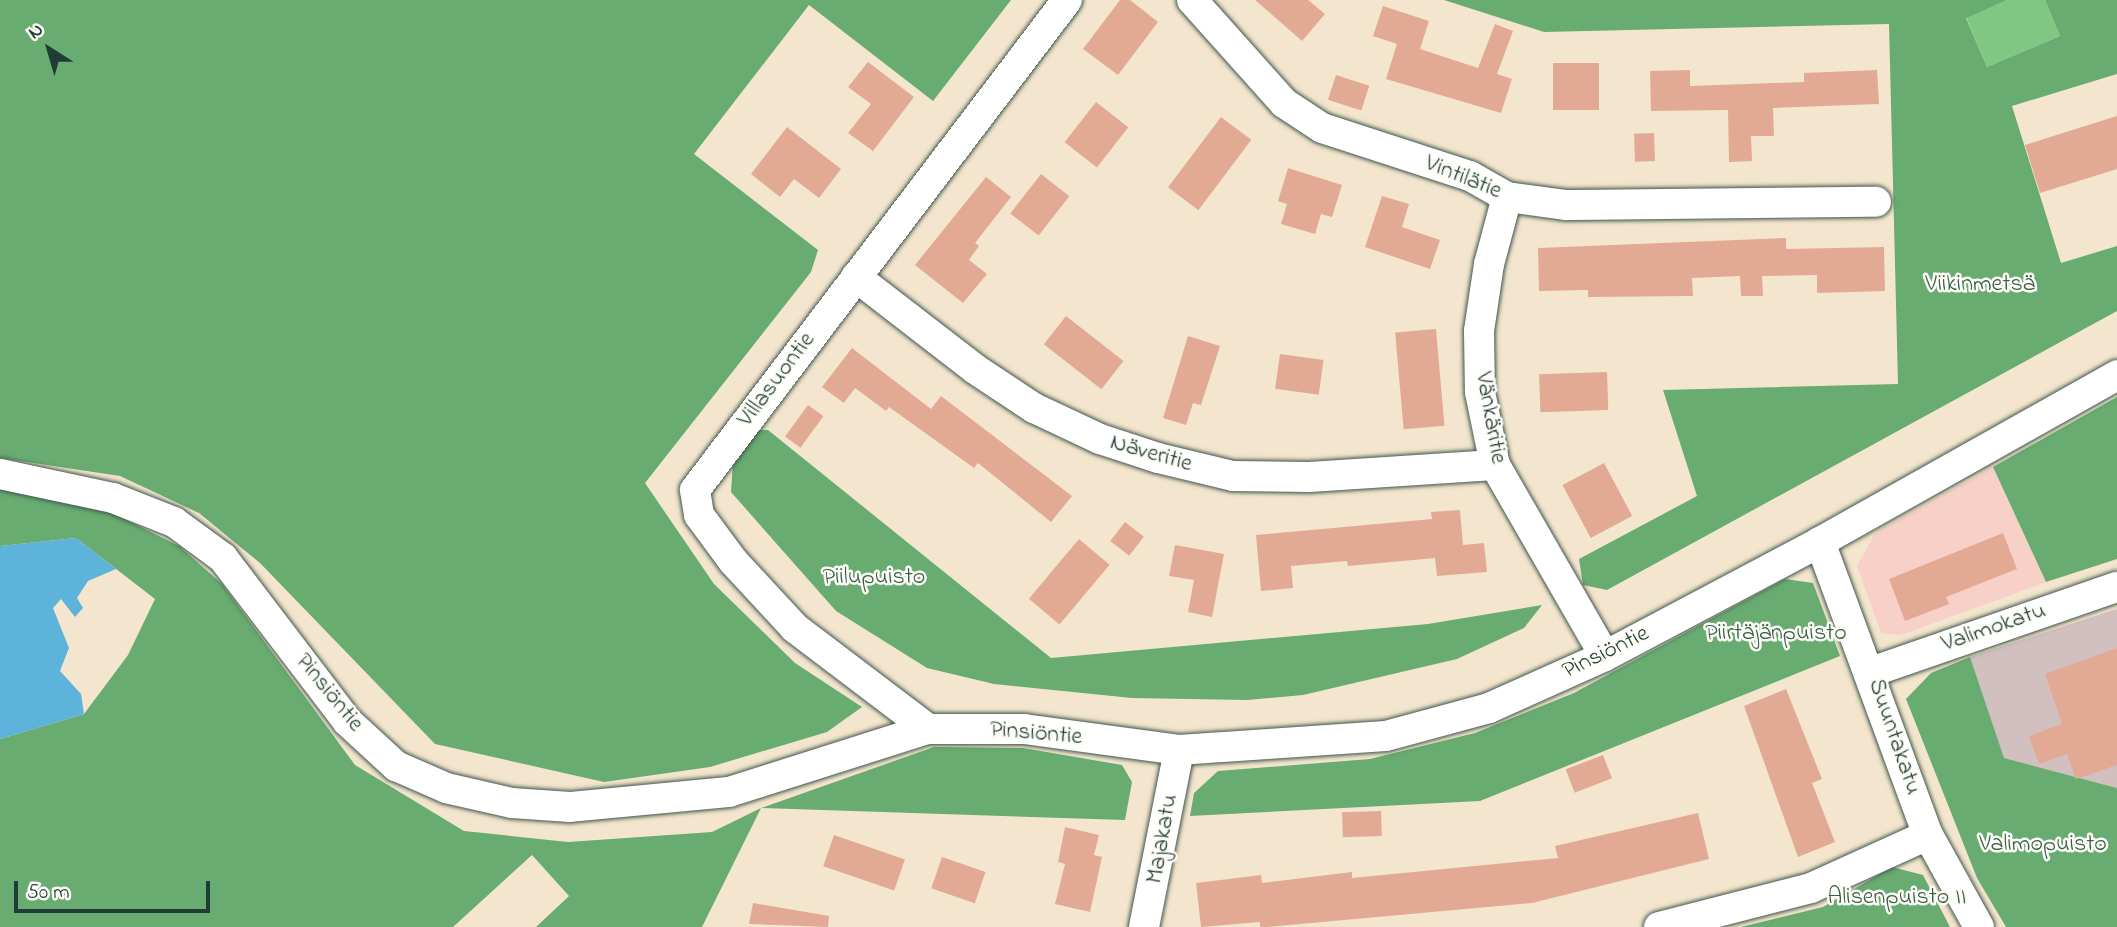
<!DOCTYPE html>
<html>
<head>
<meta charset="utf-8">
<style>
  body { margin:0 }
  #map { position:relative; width:2117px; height:927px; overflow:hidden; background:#f4e6ce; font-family:"Indie Flower",sans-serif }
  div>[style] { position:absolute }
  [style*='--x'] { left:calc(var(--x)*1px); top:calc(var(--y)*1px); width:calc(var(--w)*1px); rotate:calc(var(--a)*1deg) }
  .built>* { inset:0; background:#f7d1c7 }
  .industrial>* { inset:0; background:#d2bfc0 }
  .green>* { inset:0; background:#80c783 }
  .forest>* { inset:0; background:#68ac71 }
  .water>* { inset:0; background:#5db3da }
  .building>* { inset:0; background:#e2aa94; transform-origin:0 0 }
  .roads { filter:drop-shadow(0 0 2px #3f564b) drop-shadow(0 0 2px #3f564b) }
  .minor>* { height:30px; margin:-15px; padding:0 15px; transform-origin:15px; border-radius:15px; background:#fff }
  span { translate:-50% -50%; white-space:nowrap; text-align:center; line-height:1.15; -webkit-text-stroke:5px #fdfcf7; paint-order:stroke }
  .street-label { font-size:24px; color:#1f3d34 }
  .park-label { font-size:24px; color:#376048 }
  .north { position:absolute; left:14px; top:14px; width:70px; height:70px; -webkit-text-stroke:5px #fdfcf7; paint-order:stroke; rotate:323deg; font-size:19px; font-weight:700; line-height:28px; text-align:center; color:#1f3d34 }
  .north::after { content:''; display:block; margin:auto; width:24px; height:32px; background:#1f3d34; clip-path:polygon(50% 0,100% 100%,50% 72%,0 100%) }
  .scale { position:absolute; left:14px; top:881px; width:196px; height:32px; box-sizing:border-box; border:4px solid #1f3d34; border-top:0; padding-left:9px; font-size:21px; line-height:24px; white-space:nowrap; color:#1f3d34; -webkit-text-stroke:5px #fdfcf7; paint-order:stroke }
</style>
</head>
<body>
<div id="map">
  <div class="built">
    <div style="clip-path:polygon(1993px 467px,2046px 582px,1901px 635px,1881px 633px,1857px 566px,1876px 532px)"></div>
  </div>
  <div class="industrial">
    <div style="clip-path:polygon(2117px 609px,2117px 788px,2003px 758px,1970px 657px)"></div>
  </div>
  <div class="green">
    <div style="clip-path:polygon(2007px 0,2045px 0,2060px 36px,1987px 67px,1966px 17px)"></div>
  </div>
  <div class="forest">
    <div style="clip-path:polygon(0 0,1011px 0,933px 101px,809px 5px,694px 154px,818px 250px,811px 272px,645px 483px,714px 584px,795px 663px,862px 707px,827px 732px,710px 767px,604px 782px,435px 744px,260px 563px,199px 513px,120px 476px,0 458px)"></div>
    <div style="clip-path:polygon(1444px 0,2007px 0,1966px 18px,1987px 67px,2060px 36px,2045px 0,2117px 0,2117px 74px,2012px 106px,2061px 263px,2117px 246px,2117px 311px,1607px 590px,1583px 585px,1579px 559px,1697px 496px,1663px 390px,1898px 384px,1889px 24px,1544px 32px)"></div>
    <div style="clip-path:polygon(2117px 397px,2117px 559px,2046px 582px,1993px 467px)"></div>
    <div style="clip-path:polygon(759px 430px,768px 430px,1051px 658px,1428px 624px,1542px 605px,1524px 628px,1457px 659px,1303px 695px,1247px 700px,1132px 698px,994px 684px,927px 668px,836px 611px,731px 492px,733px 461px)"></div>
    <div style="clip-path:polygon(0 489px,106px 510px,179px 546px,222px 584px,355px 765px,464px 831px,568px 842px,712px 832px,761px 808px,934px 747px,1023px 748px,1122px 765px,1132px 782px,1125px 820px,761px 808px,702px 927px,536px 927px,569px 896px,532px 855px,453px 927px,0 927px,0 739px,84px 714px,128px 655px,155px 599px,76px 538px,0 546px)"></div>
    <div style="clip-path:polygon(1785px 579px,1813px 583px,1840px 656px,1480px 801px,1190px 816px,1194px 793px,1218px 771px,1370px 759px,1475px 733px,1574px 693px)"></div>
    <div style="clip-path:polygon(1970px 657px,2004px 758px,2117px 788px,2117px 927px,2006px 927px,1977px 878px,1906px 699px,1931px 673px)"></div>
    <div style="clip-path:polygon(1892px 867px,1923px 875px,1950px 927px,1741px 927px,1823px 907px)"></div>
  </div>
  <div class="water">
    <div style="clip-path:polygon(76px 538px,116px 569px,88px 581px,77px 598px,83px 608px,75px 617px,61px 599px,53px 608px,69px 648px,60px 671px,81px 694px,84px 714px,0 739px,0 546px)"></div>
  </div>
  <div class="building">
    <div style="clip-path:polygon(1120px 0,1130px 0,1158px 22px,1118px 75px,1083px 49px)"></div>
    <div style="clip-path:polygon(1255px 0,1308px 0,1325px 14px,1302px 41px)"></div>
    <div style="clip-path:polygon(1383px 6px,1429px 21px,1420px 49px,1478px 68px,1495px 24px,1513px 31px,1497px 74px,1512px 79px,1501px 113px,1386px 79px,1397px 44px,1373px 36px)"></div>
    <div style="clip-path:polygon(868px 62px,914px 97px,873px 151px,848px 133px,871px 104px,848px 87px)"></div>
    <div style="left:1553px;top:63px;width:46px;height:47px"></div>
    <div style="clip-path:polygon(1690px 70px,1690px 86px,1804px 82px,1804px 73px,1877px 70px,1879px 104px,1773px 108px,1774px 136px,1751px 136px,1752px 161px,1729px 162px,1728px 110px,1651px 111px,1650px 71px)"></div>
    <div style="left:1336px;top:75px;width:35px;height:26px;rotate:18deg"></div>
    <div style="left:1096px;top:102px;width:41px;height:51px;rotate:38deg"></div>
    <div style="clip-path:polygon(2117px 116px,2117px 169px,2040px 193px,2025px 145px)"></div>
    <div style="left:1221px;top:117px;width:38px;height:88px;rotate:37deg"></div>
    <div style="clip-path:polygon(787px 127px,841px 169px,819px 198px,794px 179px,780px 197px,751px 174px)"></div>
    <div style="left:1654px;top:133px;width:28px;height:20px;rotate:88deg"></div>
    <div style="clip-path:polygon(1288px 168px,1342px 185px,1332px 217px,1321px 214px,1315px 234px,1281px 224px,1287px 204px,1278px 201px)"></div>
    <div style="left:1041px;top:174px;width:36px;height:50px;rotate:38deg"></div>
    <div style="clip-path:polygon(986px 177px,1011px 197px,975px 243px,979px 246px,969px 260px,987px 274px,963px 303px,915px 265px)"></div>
    <div style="clip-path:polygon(1382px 196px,1409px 204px,1402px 227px,1440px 240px,1430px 269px,1365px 247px)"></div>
    <div style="clip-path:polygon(1786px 238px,1786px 249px,1884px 247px,1885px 291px,1817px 293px,1817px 275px,1762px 276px,1763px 296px,1741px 296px,1740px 276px,1692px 278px,1693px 296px,1588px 297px,1588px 290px,1539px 291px,1538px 248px)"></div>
    <div style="left:1066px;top:316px;width:73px;height:36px;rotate:38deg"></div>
    <div style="left:1436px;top:329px;width:97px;height:41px;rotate:85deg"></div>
    <div style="clip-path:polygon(1188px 336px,1220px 346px,1201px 405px,1193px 403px,1186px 425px,1163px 418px)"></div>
    <div style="clip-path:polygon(852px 348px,931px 409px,941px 396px,1072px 496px,1051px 522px,978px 463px,974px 468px,889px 407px,886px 411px,855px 388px,844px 403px,822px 387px)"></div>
    <div style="left:1280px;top:354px;width:44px;height:35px;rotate:8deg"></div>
    <div style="left:1607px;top:372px;width:38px;height:68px;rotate:88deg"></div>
    <div style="left:808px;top:405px;width:19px;height:39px;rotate:36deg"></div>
    <div style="left:1604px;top:463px;width:60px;height:47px;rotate:62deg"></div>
    <div style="clip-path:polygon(1460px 510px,1463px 545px,1484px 543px,1487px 572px,1437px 576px,1435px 558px,1348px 566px,1347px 561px,1291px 566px,1293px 588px,1261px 591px,1256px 535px,1432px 519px,1431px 512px)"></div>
    <div style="left:1125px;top:522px;width:24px;height:24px;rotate:38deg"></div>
    <div style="clip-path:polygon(2003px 533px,2017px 569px,1946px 597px,1949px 604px,1905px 621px,1889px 579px)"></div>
    <div style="left:1079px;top:539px;width:40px;height:78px;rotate:40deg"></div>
    <div style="clip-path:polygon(1175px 545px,1224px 554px,1212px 617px,1188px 612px,1194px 580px,1169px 576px)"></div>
    <div style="clip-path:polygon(2117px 648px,2117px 765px,2076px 779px,2067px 754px,2039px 764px,2029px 736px,2062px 724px,2045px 674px)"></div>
    <div style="clip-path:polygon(1786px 689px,1822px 779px,1812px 783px,1835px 842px,1798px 857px,1744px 706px)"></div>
    <div style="left:1603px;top:755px;width:25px;height:40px;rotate:69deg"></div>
    <div style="left:1381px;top:811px;width:25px;height:39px;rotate:88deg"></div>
    <div style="clip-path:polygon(1698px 813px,1709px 859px,1532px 903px,1267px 927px,1260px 927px,1260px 922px,1201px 927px,1196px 883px,1261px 875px,1262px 883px,1352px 872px,1352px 878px,1558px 858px,1555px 846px)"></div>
    <div style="clip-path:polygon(1065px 827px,1099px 835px,1094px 855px,1102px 857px,1090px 912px,1055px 904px,1065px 864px,1058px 862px)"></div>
    <div style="left:834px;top:835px;width:75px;height:33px;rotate:19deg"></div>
    <div style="left:942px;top:857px;width:46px;height:33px;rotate:19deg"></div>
    <div style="clip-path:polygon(753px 903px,829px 916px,828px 927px,749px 924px)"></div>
  </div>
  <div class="roads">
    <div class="minor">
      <div style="--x:1192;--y:0;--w:138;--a:48.2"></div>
      <div style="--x:1284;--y:103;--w:45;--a:33.3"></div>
      <div style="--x:1322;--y:128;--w:156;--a:18"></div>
      <div style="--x:1470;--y:176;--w:43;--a:29.6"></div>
      <div style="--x:1507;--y:197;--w:60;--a:7.7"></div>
      <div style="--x:1566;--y:205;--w:310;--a:-0.6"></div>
      <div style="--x:1507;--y:197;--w:69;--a:105"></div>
      <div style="--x:1489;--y:264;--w:68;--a:98.5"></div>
      <div style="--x:1479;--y:331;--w:61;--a:89.1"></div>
      <div style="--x:1480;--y:392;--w:75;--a:78.4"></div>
      <div style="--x:1495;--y:465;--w:220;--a:60.1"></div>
      <div style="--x:856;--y:277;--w:150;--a:37.7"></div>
      <div style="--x:975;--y:369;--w:71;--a:33.5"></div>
      <div style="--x:1034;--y:408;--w:73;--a:25.2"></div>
      <div style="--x:1100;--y:439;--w:61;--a:18.1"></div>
      <div style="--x:1158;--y:458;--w:77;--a:13.5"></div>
      <div style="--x:1233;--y:476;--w:76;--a:0.8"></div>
      <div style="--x:1309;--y:477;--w:186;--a:-3.7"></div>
      <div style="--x:0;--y:474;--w:116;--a:12"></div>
      <div style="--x:113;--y:498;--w:66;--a:21.5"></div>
      <div style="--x:174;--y:522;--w:61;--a:36.3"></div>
      <div style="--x:223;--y:558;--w:205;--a:52.7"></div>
      <div style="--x:347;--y:721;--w:67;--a:42.6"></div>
      <div style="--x:396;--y:766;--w:55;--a:23.7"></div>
      <div style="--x:446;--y:788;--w:68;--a:12.8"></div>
      <div style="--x:512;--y:803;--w:58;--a:3.9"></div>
      <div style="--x:570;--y:807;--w:160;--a:-5.4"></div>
      <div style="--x:729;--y:792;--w:209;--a:-17.6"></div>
      <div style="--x:928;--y:729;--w:96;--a:0"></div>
      <div style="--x:1024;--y:729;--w:156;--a:7.7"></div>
      <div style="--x:1179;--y:750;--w:207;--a:-3.9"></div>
      <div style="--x:1386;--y:736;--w:107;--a:-15.2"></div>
      <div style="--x:1489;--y:708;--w:127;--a:-24.1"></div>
      <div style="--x:1605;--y:656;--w:243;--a:-27.9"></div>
      <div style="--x:1820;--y:542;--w:341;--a:-29.3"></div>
      <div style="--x:1820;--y:542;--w:312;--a:69.8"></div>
      <div style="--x:1928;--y:835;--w:105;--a:61"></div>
      <div style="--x:1871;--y:672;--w:260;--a:-19.1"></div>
      <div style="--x:928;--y:729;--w:167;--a:-142.8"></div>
      <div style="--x:795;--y:628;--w:91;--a:-132.8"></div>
      <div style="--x:733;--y:561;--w:57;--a:-126.5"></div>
      <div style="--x:699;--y:515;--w:25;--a:-99"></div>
      <div style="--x:695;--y:490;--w:615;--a:-52.79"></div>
      <div style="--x:1144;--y:927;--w:180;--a:-78.8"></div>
      <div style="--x:1659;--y:927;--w:157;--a:-14.4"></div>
      <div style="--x:1811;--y:888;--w:128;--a:-24.4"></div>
    </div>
  </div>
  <div class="street-label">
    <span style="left:1463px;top:178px;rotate:22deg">Vintilätie</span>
    <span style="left:777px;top:380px;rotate:-53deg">Villasuontie</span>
    <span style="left:1490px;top:418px;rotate:80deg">Vänkäritie</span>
    <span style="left:1151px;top:454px;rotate:16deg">Näveritie</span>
    <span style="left:1994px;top:628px;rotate:-19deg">Valimokatu</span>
    <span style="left:1606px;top:653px;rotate:-26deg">Pinsiöntie</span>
    <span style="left:329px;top:693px;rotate:51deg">Pinsiöntie</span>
    <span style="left:1036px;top:734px;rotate:5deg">Pinsiöntie</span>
    <span style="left:1894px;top:737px;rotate:71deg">Suuntakatu</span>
    <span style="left:1163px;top:839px;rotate:-80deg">Majakatu</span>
  </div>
  <div class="park-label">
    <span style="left:1980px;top:285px">Viikinmetsä</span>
    <span style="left:874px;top:578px">Piilupuisto</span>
    <span style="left:1776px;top:634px">Piirtäjänpuisto</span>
    <span style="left:2043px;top:845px">Valimopuisto</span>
    <span style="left:1897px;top:898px">Alisenpuisto II</span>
  </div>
  <div class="north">N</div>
  <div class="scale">50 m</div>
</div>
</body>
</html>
